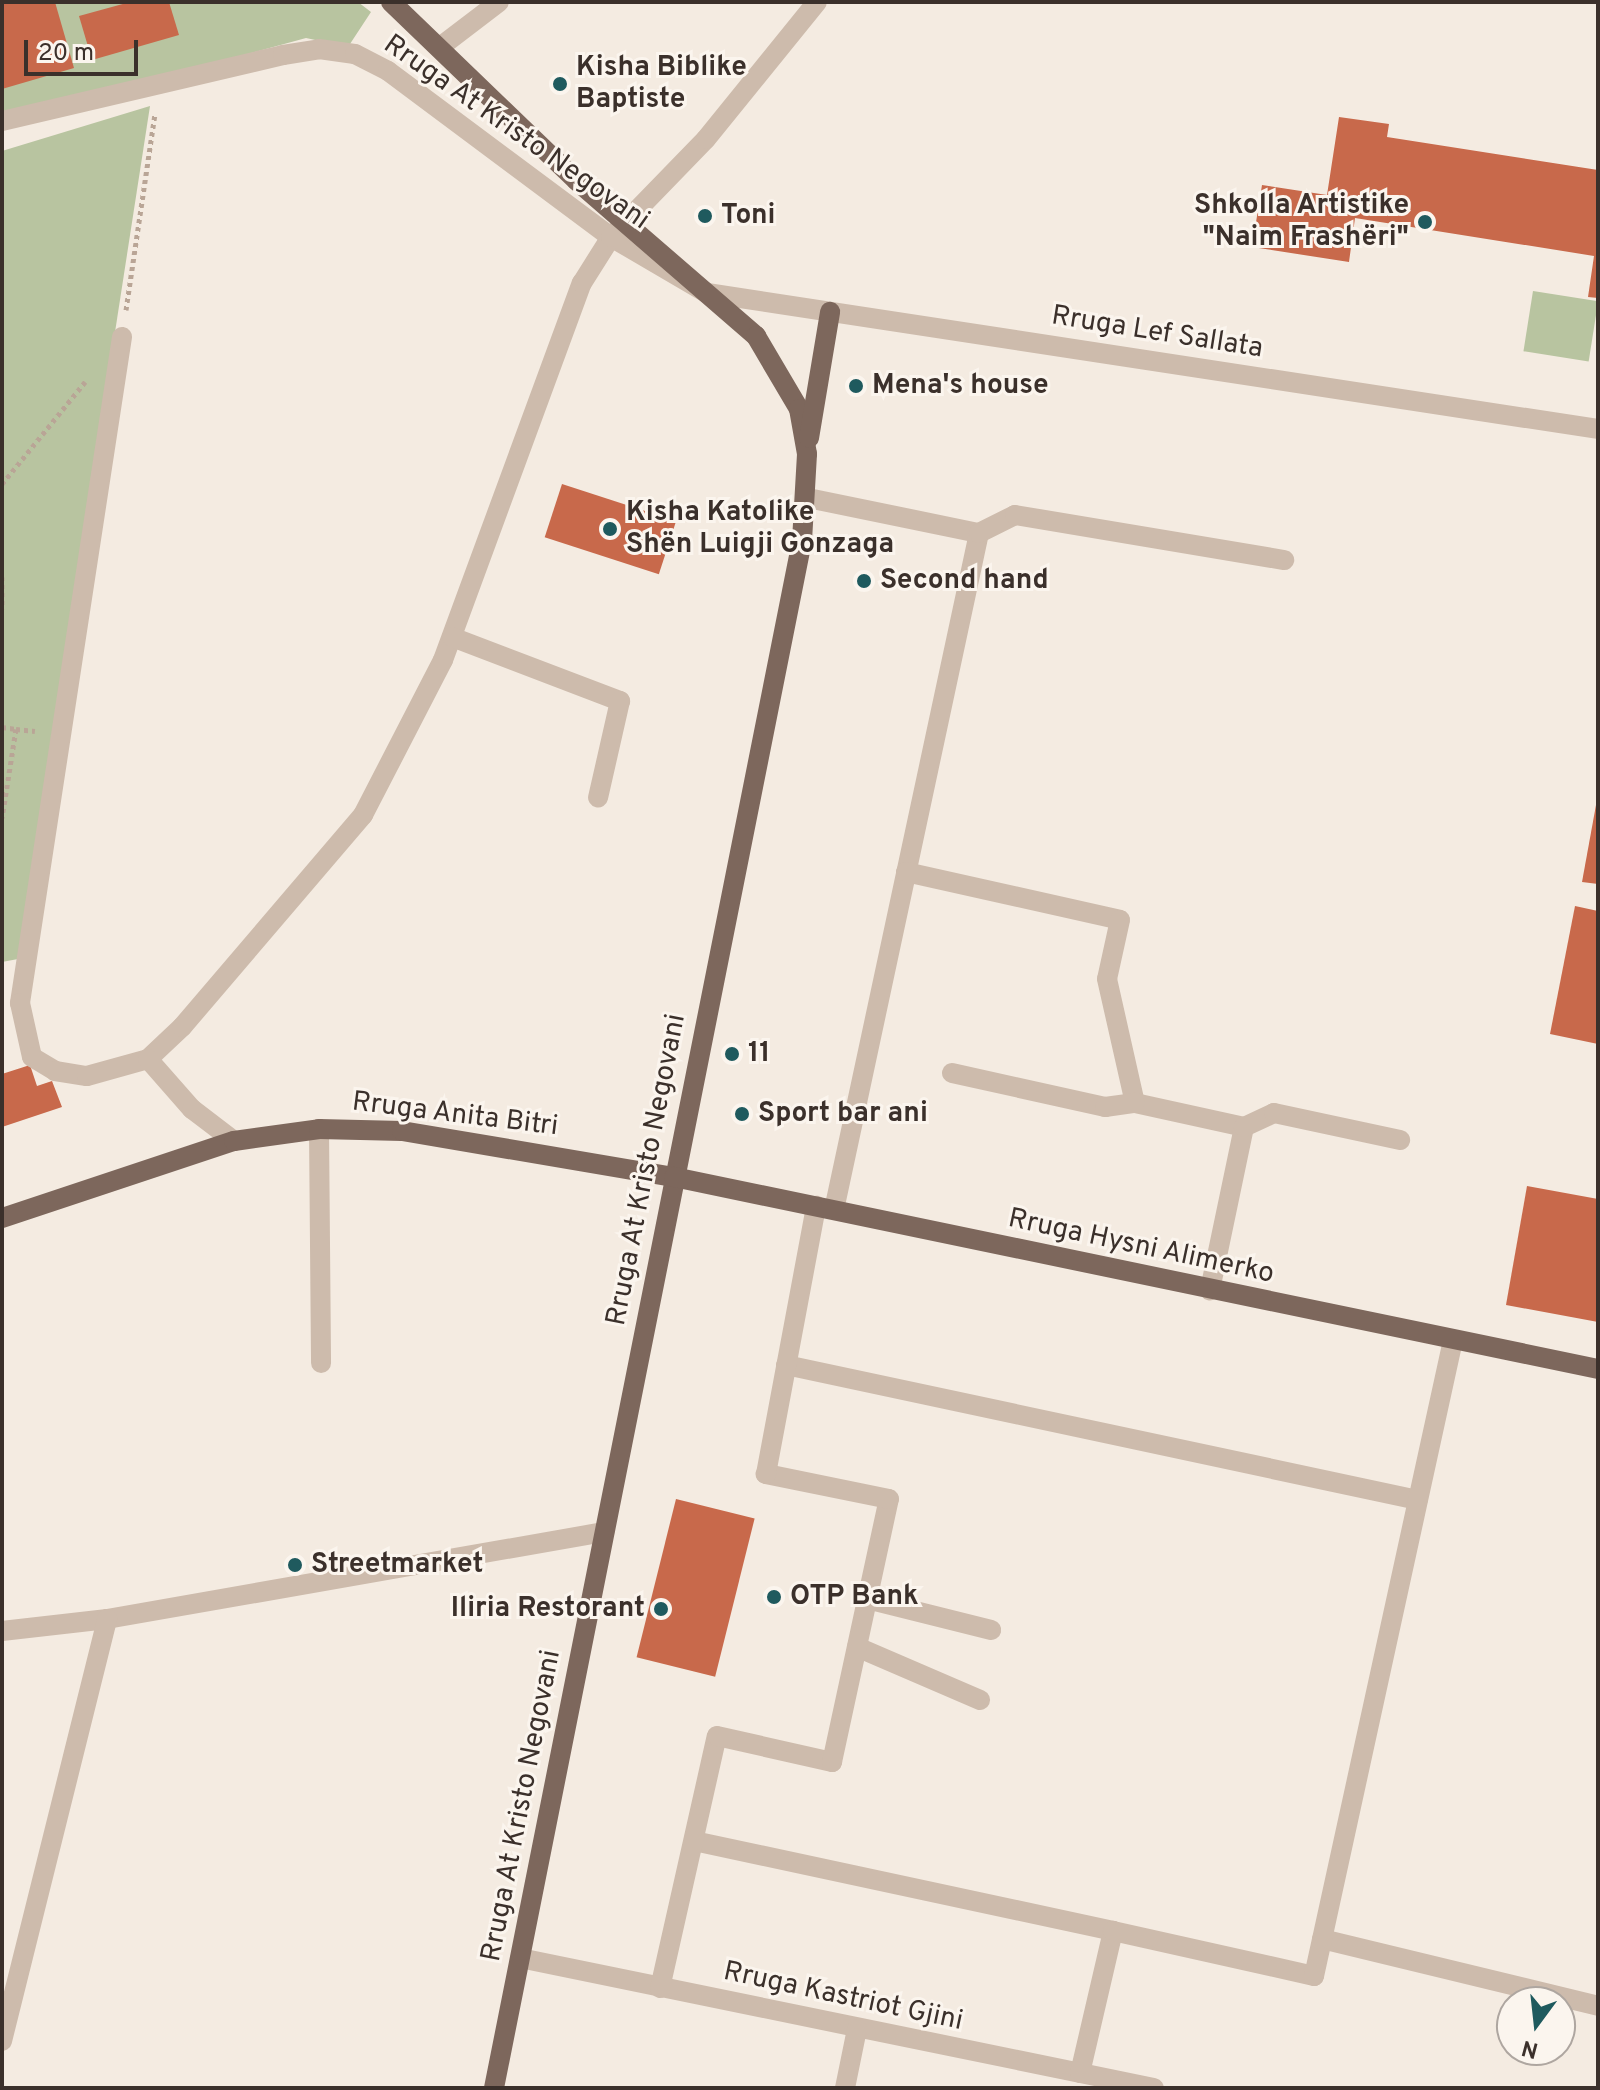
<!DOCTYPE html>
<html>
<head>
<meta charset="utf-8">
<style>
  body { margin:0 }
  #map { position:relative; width:1600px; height:2090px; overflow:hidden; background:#f4ebe1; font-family:Overpass,sans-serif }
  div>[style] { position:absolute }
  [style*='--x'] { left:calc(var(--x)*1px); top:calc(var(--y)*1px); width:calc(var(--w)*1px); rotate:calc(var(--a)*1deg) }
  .green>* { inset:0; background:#b8c4a0; transform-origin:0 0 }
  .building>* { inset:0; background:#c8694b; transform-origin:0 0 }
  .path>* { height:5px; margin-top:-2.5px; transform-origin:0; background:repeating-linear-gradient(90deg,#b9a596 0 4px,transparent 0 8px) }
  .minor>* { height:20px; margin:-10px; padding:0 10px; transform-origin:10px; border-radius:10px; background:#cdbbac }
  .major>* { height:20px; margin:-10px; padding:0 10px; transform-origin:10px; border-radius:10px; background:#7d675c }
  .dots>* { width:22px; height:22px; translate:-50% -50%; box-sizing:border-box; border:4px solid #fbf5ee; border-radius:50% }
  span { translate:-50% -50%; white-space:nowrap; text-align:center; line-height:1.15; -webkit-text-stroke:6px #fbf5ee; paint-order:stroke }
  .poi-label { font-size:28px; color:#3b302b; font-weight:700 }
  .left { translate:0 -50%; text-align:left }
  .right { translate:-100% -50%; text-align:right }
  .street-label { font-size:28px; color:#3b302b }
  .frame { position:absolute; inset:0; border:4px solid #3b302b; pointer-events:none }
  .north { position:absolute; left:1496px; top:1986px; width:80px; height:80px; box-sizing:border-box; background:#fbf5ee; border:2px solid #aea6a0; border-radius:50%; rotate:195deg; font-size:22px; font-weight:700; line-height:32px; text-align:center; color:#3b302b }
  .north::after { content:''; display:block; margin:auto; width:28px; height:36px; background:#1f5a5e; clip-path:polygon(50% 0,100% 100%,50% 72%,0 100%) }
  .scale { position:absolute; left:24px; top:40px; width:114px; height:36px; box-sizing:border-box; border:4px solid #3b302b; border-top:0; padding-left:10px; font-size:24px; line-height:28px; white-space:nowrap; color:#3b302b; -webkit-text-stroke:6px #fbf5ee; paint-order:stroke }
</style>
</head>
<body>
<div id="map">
  <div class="green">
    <div style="clip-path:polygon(2px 2px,358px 2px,371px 12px,348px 47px,306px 38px,2px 122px)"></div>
    <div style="clip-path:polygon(150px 106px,18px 959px,2px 962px,2px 151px)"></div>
    <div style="left:1533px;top:291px;width:66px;height:61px;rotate:9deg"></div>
  </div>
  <div class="building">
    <div style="clip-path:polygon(55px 2px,74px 68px,2px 89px,2px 3px)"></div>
    <div style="clip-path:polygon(130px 2px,169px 2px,179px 35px,92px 60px,79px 16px)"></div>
    <div style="clip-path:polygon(1339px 117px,1389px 124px,1387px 137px,1598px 170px,1598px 298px,1588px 297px,1594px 256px,1355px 218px,1349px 262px,1252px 247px,1262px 185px,1327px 195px)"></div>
    <div style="left:562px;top:484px;width:120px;height:56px;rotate:18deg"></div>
    <div style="clip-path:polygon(1598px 794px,1598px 884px,1582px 882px)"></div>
    <div style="clip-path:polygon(1575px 906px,1598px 911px,1598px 1044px,1550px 1034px)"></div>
    <div style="clip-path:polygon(30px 1065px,37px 1086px,52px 1081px,62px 1107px,2px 1127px,2px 1074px)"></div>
    <div style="clip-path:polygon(1527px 1186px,1598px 1199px,1598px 1322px,1506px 1305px)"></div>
    <div style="left:676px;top:1499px;width:81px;height:163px;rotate:14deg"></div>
  </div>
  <div class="path">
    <div style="--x:126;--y:310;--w:198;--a:-81.6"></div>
    <div style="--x:2;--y:484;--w:132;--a:-50.9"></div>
    <div style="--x:2;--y:577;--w:32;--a:90"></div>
    <div style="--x:2;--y:727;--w:14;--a:8"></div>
    <div style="--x:16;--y:729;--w:90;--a:98.9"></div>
    <div style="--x:16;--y:729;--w:19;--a:6"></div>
  </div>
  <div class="minor">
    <div style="--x:440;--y:47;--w:74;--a:-37.3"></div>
    <div style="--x:2;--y:121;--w:289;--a:-13.2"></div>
    <div style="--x:283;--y:55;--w:36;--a:-9"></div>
    <div style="--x:319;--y:49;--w:36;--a:8"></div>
    <div style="--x:355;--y:54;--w:37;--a:27"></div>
    <div style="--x:388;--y:71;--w:278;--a:36.7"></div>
    <div style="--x:611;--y:237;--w:111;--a:30.3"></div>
    <div style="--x:707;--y:293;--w:901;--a:8.68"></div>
    <div style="--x:122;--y:337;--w:674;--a:98.71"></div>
    <div style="--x:20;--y:1003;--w:55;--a:77.5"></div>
    <div style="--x:32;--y:1057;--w:27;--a:31"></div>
    <div style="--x:55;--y:1071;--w:32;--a:9"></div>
    <div style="--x:87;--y:1076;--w:63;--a:-15.6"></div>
    <div style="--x:148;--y:1059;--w:47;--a:-43.3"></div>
    <div style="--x:182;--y:1027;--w:279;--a:-49.5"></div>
    <div style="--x:363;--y:815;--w:174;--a:-62.7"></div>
    <div style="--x:443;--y:660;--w:402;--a:-69.8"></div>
    <div style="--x:582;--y:283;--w:54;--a:-57.8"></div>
    <div style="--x:611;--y:237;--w:136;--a:-45.9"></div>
    <div style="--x:706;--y:139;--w:176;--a:-51"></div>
    <div style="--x:808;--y:498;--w:175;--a:11.6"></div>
    <div style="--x:979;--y:533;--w:692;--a:102.09"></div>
    <div style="--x:979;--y:533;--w:40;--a:-26.6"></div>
    <div style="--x:1015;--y:515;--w:273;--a:9.5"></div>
    <div style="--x:452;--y:637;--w:180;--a:20.9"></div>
    <div style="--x:620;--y:701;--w:99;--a:102.8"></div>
    <div style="--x:906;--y:872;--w:219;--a:12.6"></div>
    <div style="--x:1120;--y:920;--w:60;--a:102.4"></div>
    <div style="--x:1107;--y:979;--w:127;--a:77.3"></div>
    <div style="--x:1135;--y:1103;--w:112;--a:12.4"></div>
    <div style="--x:1244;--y:1127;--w:167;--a:101.8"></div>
    <div style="--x:148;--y:1059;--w:67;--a:48.7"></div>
    <div style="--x:192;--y:1109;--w:53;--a:37.3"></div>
    <div style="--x:952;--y:1073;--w:157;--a:12.5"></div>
    <div style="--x:1105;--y:1107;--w:30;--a:-8"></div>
    <div style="--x:1244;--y:1127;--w:33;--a:-25"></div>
    <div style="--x:1274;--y:1113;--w:129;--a:12.1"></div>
    <div style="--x:319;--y:1129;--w:234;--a:89.5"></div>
    <div style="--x:786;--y:1365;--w:646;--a:12.06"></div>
    <div style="--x:867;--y:1599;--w:128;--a:14"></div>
    <div style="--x:2;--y:1631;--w:106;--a:-6.5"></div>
    <div style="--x:107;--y:1619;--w:505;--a:-9.93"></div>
    <div style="--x:857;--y:1647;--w:134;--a:23.3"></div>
    <div style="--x:694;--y:1841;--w:429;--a:12.1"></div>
    <div style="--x:1322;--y:1939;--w:284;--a:13.6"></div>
    <div style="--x:520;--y:1958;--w:647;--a:11.59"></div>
    <div style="--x:660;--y:1988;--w:258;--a:-77.3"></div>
    <div style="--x:717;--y:1736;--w:118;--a:12.7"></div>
    <div style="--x:832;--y:1762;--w:269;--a:-77.8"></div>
    <div style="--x:889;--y:1499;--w:126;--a:-168.5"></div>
    <div style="--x:766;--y:1474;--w:273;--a:-79.4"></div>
    <div style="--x:2;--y:2041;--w:435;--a:-76"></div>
    <div style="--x:1080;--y:2073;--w:146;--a:-76.9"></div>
    <div style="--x:1113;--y:1931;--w:206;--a:12.6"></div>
    <div style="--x:1314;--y:1976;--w:651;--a:-77.67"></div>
    <div style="--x:845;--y:2088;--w:60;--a:-78.5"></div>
  </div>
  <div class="major">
    <div style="--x:391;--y:2;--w:258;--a:43.9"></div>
    <div style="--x:577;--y:181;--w:237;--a:40.9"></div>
    <div style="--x:756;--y:336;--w:85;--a:59.5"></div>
    <div style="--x:799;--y:409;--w:46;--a:79.9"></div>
    <div style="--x:807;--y:454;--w:87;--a:93.3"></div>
    <div style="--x:802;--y:541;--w:1577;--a:101.26"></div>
    <div style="--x:809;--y:438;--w:128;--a:-80.5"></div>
    <div style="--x:2;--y:1218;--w:244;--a:-18.4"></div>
    <div style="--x:234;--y:1141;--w:86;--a:-8"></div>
    <div style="--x:319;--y:1129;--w:83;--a:1.4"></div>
    <div style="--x:402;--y:1131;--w:276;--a:9.6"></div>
    <div style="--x:674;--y:1177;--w:944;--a:11.74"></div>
  </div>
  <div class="dots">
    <div style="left:560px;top:84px;background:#1f5a5e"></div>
    <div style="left:705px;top:216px;background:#1f5a5e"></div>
    <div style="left:1425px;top:222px;background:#1f5a5e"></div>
    <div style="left:856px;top:386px;background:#1f5a5e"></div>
    <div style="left:610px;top:529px;background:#1f5a5e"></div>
    <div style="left:864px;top:581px;background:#1f5a5e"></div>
    <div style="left:732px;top:1054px;background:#1f5a5e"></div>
    <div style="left:742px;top:1114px;background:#1f5a5e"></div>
    <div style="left:295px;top:1565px;background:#1f5a5e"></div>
    <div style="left:774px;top:1597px;background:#1f5a5e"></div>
    <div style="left:661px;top:1609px;background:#1f5a5e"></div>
  </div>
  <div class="poi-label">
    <span class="left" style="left:576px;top:84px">Kisha Biblike<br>Baptiste</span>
    <span class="right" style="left:1409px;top:222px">Shkolla Artistike<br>"Naim Frashëri"</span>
    <span class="left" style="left:721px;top:216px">Toni</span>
    <span class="left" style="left:872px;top:386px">Mena's house</span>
    <span class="left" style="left:626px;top:529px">Kisha Katolike<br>Shën Luigji Gonzaga</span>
    <span class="left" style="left:880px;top:581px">Second hand</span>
    <span class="left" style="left:748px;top:1054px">11</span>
    <span class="left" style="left:758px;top:1114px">Sport bar ani</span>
    <span class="left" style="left:311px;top:1565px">Streetmarket</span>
    <span class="left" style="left:790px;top:1597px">OTP Bank</span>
    <span class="right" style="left:645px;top:1609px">Iliria Restorant</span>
  </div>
  <div class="street-label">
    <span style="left:516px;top:133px;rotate:35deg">Rruga At Kristo Negovani</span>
    <span style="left:1157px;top:333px;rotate:9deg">Rruga Lef Sallata</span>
    <span style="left:455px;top:1115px;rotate:7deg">Rruga Anita Bitri</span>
    <span style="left:647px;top:1170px;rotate:-79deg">Rruga At Kristo Negovani</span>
    <span style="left:1141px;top:1247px;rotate:12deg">Rruga Hysni Alimerko</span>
    <span style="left:522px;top:1806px;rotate:-79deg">Rruga At Kristo Negovani</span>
    <span style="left:843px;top:1997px;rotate:12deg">Rruga Kastriot Gjini</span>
  </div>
  <div class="frame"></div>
  <div class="north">N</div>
  <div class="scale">20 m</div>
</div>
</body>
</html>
